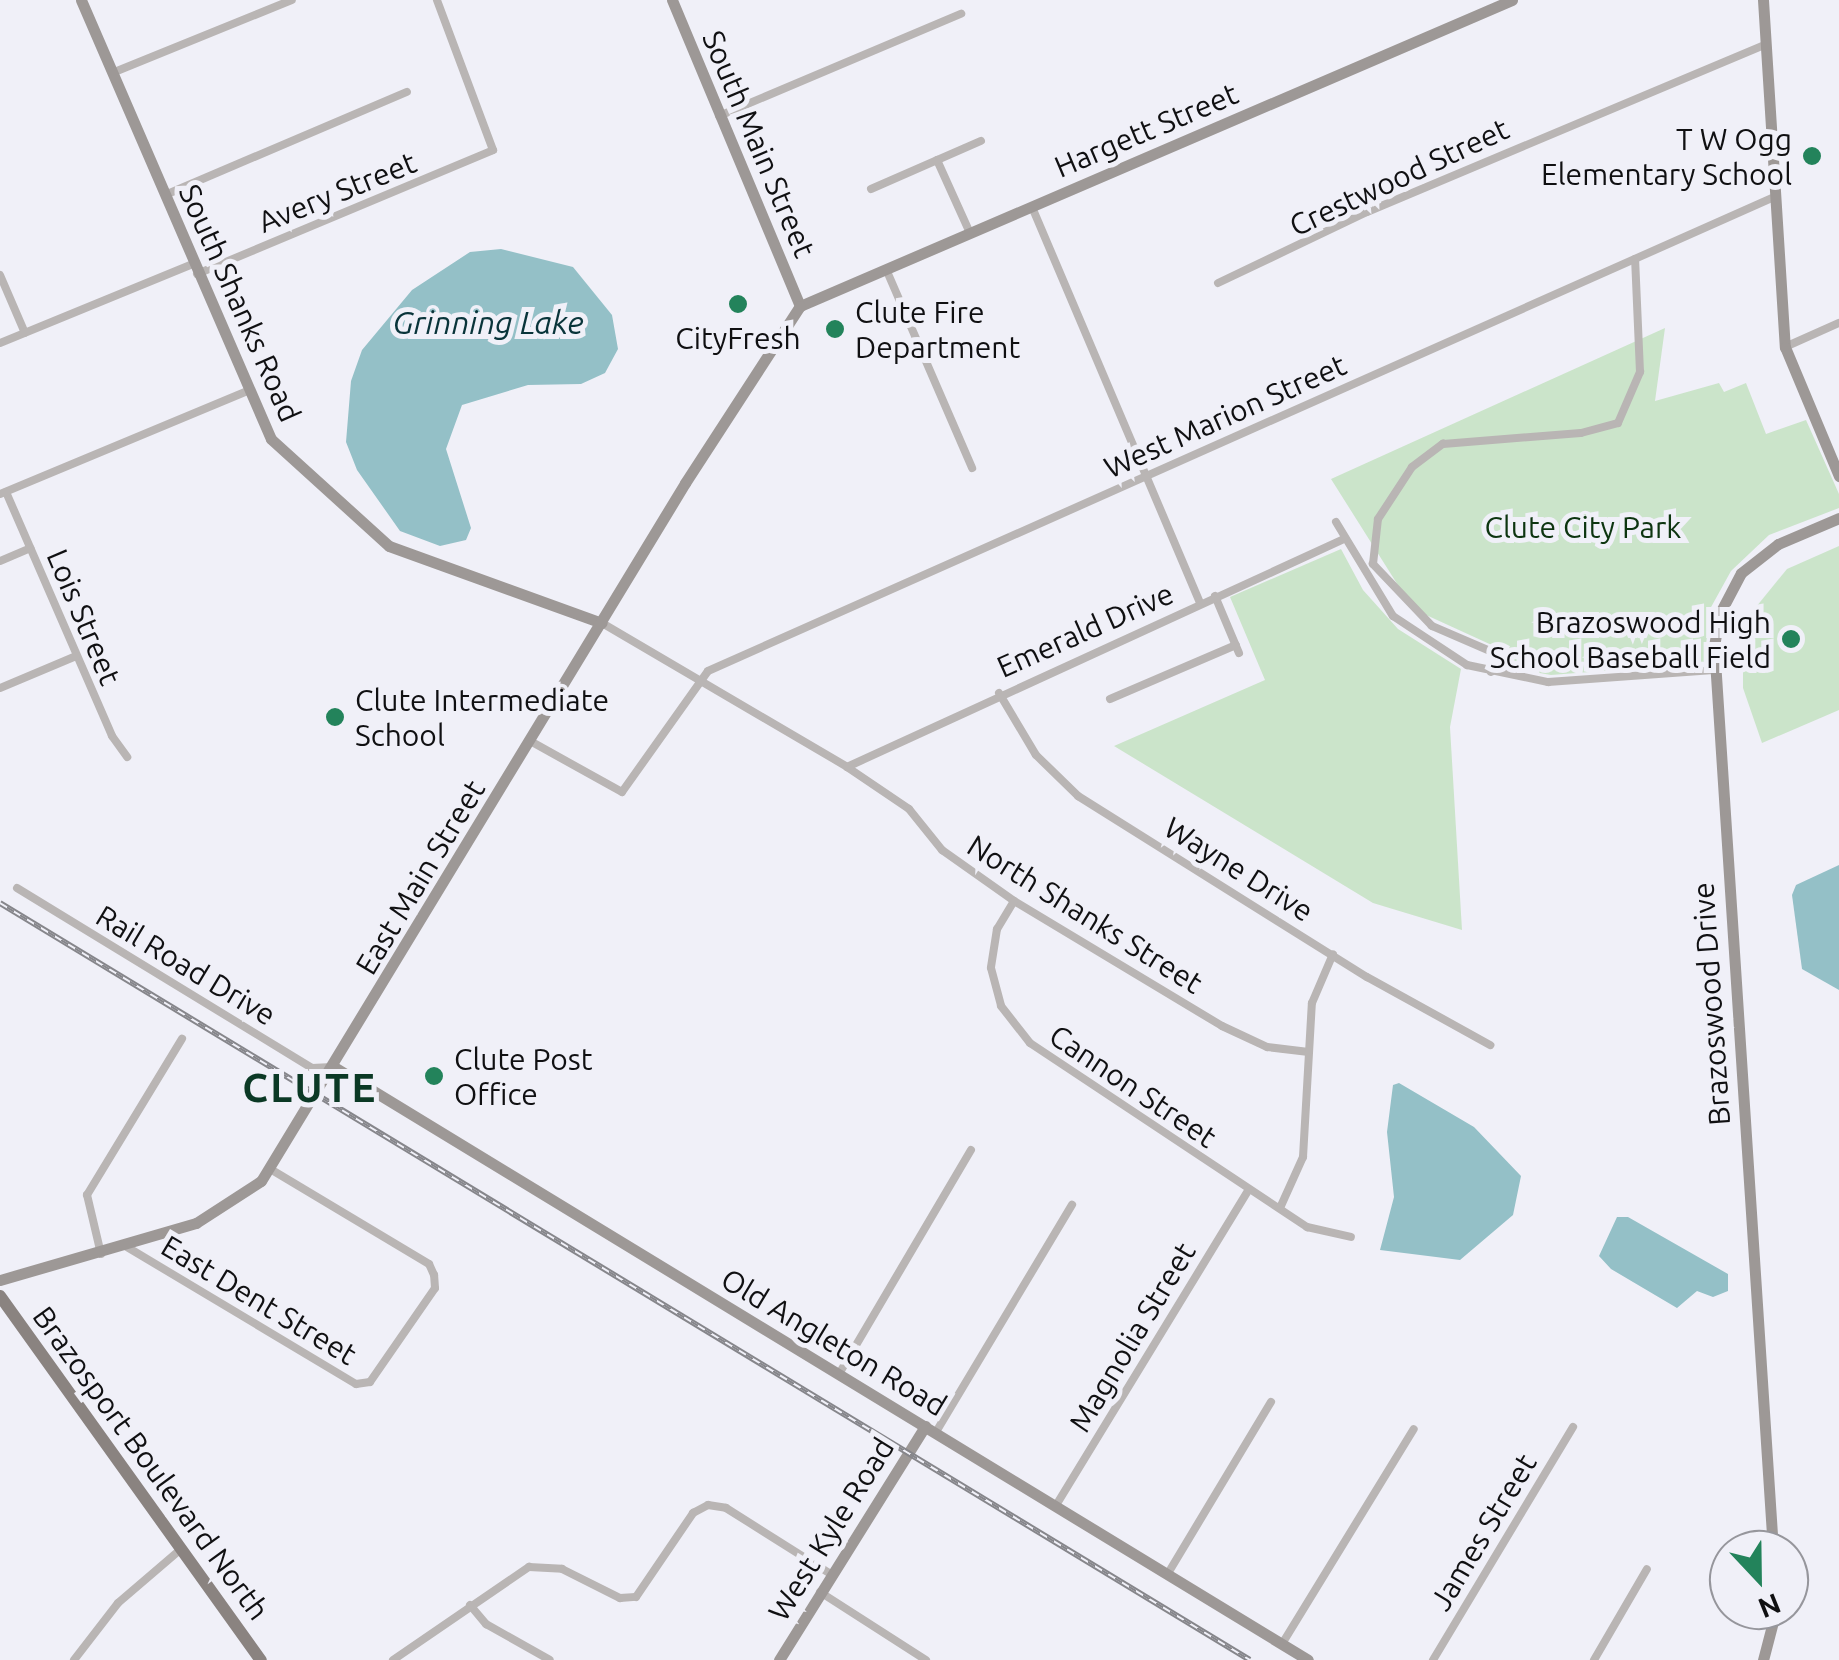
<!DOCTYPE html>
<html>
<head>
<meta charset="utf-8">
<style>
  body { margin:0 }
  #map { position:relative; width:1839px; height:1660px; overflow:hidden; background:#f0f0f8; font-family:Ubuntu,sans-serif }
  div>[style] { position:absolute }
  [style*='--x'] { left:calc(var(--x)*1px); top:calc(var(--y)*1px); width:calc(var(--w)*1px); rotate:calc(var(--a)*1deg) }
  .green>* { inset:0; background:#cbe4ca }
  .water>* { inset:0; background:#94c0c7 }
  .street>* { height:8px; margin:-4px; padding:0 4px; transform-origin:4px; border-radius:4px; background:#b9b5b4 }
  .secondary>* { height:11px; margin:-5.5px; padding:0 5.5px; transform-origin:5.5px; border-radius:5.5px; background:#9d9896 }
  .primary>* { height:12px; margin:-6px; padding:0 6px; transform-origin:6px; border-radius:6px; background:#8a8380 }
  .rail>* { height:6px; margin-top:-3px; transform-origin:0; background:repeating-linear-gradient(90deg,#f0f0f8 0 8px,#86868b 0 16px); box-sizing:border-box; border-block:2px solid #86868b }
  .dots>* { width:28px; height:28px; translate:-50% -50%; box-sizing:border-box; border:5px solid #f0f0f8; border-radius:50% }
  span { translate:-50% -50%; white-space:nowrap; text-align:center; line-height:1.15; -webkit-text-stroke:10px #f0f0f8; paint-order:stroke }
  .street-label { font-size:30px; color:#101012 }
  .poi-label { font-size:30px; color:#101012 }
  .right { translate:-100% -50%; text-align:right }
  .left { translate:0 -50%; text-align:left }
  .park-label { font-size:30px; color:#0d3510 }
  .water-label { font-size:32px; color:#09343a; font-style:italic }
  .district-label { font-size:40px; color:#0b3925; font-weight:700; letter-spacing:2.5px }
  .north { position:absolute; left:1709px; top:1530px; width:100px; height:100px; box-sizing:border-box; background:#f0f0f8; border:2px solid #96969c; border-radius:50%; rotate:158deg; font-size:28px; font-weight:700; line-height:40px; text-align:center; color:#101012 }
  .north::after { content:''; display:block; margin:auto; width:35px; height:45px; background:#23835b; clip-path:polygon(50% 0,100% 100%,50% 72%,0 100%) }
</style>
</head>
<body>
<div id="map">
  <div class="green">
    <div style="clip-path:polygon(1665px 328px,1655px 401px,1719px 383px,1724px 392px,1746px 383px,1766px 434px,1806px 420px,1839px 494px,1839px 508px,1769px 535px,1731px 571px,1710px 609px,1704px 663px,1551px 675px,1500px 666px,1507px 652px,1413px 609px,1331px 479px)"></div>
    <div style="clip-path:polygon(1839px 546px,1839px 710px,1762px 743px,1743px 688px,1743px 623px,1787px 569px)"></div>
    <div style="clip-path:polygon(1341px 549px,1363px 590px,1398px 629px,1461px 669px,1450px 727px,1462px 930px,1373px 903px,1114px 746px,1265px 680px,1230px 597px)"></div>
  </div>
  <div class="water">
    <div style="clip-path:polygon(501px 249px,573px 267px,612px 315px,618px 349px,605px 373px,581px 384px,528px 385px,462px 405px,446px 449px,471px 528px,466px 540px,440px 546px,400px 531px,357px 470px,346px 442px,351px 381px,362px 350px,412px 290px,470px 252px)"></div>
    <div style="clip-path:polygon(1839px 865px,1839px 990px,1802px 969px,1792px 895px,1796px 885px)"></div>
    <div style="clip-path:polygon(1399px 1083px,1474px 1127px,1521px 1176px,1513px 1215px,1460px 1260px,1380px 1250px,1394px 1197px,1387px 1132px,1393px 1085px)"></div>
    <div style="clip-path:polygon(1617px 1217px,1628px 1217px,1728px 1274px,1728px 1291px,1713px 1297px,1697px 1291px,1677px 1308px,1611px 1269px,1599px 1256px)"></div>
  </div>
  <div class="street">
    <div style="--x:112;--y:73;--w:194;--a:-22.1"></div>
    <div style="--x:719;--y:116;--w:263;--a:-22.9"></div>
    <div style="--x:937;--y:160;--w:80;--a:65.7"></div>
    <div style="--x:871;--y:189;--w:120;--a:-23.6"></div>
    <div style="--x:165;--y:195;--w:263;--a:-23.1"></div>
    <div style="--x:1032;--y:207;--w:429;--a:67"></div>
    <div style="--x:886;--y:269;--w:217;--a:66.6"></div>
    <div style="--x:197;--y:274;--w:321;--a:-22.7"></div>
    <div style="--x:493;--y:150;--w:160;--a:-110.5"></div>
    <div style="--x:0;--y:275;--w:63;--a:66.7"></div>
    <div style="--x:1218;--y:283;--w:165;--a:-25.5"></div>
    <div style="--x:1367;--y:212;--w:432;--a:-22.8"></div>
    <div style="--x:0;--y:343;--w:209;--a:-22.3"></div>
    <div style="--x:1785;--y:347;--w:59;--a:-24"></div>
    <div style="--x:6;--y:492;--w:266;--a:66.5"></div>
    <div style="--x:112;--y:736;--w:26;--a:54"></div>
    <div style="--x:0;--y:494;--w:268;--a:-22.6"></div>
    <div style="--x:1336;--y:522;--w:110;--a:58.8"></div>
    <div style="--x:1393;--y:616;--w:89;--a:33.5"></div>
    <div style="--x:1467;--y:665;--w:83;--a:11.9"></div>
    <div style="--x:1548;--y:682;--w:166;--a:-4.1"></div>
    <div style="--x:0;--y:561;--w:33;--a:-23"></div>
    <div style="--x:1215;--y:596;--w:62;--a:67.2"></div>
    <div style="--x:602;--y:623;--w:284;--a:30.4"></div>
    <div style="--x:847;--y:767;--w:75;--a:34.1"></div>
    <div style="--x:909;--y:809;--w:53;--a:51.2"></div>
    <div style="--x:942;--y:850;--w:88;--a:35.3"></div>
    <div style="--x:1014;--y:901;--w:243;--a:31"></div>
    <div style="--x:1222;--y:1026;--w:50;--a:25"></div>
    <div style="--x:1267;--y:1047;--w:42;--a:6.8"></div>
    <div style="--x:1491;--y:672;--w:19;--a:-72"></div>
    <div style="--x:1497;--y:654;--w:71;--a:-156.7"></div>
    <div style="--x:1432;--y:626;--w:86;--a:-133.6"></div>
    <div style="--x:1373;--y:564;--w:45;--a:-83.7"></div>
    <div style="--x:1378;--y:519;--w:62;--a:-56.8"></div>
    <div style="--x:1412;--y:467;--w:39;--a:-37"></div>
    <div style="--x:1443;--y:444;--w:138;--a:-4.6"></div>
    <div style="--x:1581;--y:433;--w:38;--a:-15"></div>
    <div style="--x:1618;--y:423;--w:56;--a:-66.7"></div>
    <div style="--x:1640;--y:372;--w:113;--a:-92.5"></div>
    <div style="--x:0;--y:688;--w:82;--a:-22.8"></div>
    <div style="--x:999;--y:693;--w:72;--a:59.2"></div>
    <div style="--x:1036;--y:755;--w:59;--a:44.3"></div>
    <div style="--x:1078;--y:796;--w:341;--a:32.1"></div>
    <div style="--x:1367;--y:977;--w:141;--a:28.9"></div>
    <div style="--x:1110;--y:699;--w:137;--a:-23.2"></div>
    <div style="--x:532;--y:742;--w:103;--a:29.1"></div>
    <div style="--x:622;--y:792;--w:148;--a:-54.6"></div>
    <div style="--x:708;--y:671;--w:1164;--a:-23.97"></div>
    <div style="--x:847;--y:767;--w:547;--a:-24.64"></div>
    <div style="--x:17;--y:888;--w:346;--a:31.4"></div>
    <div style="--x:312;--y:1068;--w:20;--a:-3"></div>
    <div style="--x:1014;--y:901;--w:33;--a:121"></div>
    <div style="--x:997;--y:929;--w:39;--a:99"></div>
    <div style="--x:991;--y:968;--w:39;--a:75"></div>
    <div style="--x:1001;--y:1006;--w:47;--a:51.9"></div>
    <div style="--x:1030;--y:1043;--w:333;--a:33.6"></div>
    <div style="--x:1307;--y:1227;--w:45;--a:12.8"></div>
    <div style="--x:1280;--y:1208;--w:56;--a:-65.7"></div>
    <div style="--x:1303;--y:1157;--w:154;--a:-86.7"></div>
    <div style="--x:1312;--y:1003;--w:53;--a:-66.8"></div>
    <div style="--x:127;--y:1247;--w:267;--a:30.9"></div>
    <div style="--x:356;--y:1384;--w:14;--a:-8"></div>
    <div style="--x:370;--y:1382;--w:114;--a:-55.3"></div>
    <div style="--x:435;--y:1288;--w:13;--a:-94"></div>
    <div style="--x:434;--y:1275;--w:12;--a:-114"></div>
    <div style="--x:429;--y:1264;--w:185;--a:-149.1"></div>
    <div style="--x:101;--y:1254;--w:61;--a:-103.3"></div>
    <div style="--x:87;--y:1195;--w:183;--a:-58.7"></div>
    <div style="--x:839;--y:1374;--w:260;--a:-59.5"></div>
    <div style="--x:936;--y:1432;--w:265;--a:-59.1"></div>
    <div style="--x:1055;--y:1507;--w:370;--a:-58.6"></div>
    <div style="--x:1167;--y:1575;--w:202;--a:-59"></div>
    <div style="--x:820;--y:1592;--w:126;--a:32.7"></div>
    <div style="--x:470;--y:1605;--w:25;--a:50"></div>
    <div style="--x:486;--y:1624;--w:73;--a:29.4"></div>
    <div style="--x:1282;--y:1644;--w:252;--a:-58.5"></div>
    <div style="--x:74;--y:1660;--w:72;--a:-52.3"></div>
    <div style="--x:118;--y:1603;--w:83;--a:-40.6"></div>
    <div style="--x:393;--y:1660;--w:165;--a:-34.4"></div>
    <div style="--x:529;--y:1567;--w:33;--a:3"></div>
    <div style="--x:562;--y:1569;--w:65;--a:26.6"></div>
    <div style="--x:620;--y:1598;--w:16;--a:-4"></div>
    <div style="--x:636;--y:1597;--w:102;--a:-55.8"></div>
    <div style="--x:693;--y:1513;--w:17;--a:-28"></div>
    <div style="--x:708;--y:1505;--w:18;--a:9"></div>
    <div style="--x:726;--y:1508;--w:124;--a:32.2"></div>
    <div style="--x:1433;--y:1660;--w:272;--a:-59"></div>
    <div style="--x:1594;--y:1660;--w:105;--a:-59.8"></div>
  </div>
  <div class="secondary">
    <div style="--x:81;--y:0;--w:478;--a:66.6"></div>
    <div style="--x:271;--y:439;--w:159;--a:42.2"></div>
    <div style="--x:389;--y:546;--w:226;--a:19.9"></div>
    <div style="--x:672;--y:0;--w:332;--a:67.3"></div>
    <div style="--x:1763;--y:0;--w:348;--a:86.4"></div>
    <div style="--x:1785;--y:347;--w:140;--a:67.3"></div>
    <div style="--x:800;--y:306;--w:775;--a:-23.26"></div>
    <div style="--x:334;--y:1067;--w:1140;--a:31.33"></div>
    <div style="--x:0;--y:1280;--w:204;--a:-16.2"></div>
    <div style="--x:196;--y:1223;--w:77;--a:-32.9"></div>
    <div style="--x:261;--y:1181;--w:817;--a:-58.72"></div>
    <div style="--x:685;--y:483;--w:211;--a:-57"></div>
    <div style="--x:1773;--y:1550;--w:906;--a:-93.73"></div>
    <div style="--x:1714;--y:646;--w:34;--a:-80"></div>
    <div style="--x:1720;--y:613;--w:45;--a:-62.3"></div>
    <div style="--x:1741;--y:573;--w:47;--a:-38.1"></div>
    <div style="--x:1778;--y:544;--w:66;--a:-23.1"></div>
    <div style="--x:779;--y:1660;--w:276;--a:-58"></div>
    <div style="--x:1763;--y:1660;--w:52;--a:-75.4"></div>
  </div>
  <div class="primary">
    <div style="--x:0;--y:1296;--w:448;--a:54.4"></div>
  </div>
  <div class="rail">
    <div style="--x:0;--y:903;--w:1461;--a:31.2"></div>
  </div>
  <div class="dots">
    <div style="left:1812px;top:156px;background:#23835b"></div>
    <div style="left:738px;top:304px;background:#23835b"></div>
    <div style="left:835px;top:329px;background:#23835b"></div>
    <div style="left:1791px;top:639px;background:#23835b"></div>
    <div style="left:335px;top:717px;background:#23835b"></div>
    <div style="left:434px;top:1076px;background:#23835b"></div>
  </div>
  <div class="street-label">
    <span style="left:1146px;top:130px;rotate:-23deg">Hargett Street</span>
    <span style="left:759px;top:144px;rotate:67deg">South Main Street</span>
    <span style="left:1399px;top:177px;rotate:-25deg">Crestwood Street</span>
    <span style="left:337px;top:192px;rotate:-22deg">Avery Street</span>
    <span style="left:240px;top:303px;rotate:66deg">South Shanks Road</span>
    <span style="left:1225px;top:416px;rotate:-24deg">West Marion Street</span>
    <span style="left:84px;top:617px;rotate:67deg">Lois Street</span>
    <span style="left:1085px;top:630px;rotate:-24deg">Emerald Drive</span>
    <span style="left:1239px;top:869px;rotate:32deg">Wayne Drive</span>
    <span style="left:420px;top:877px;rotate:-59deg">East Main Street</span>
    <span style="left:1085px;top:914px;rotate:32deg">North Shanks Street</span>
    <span style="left:186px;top:965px;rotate:31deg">Rail Road Drive</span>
    <span style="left:1711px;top:1004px;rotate:-94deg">Brazoswood Drive</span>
    <span style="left:1133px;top:1086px;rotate:34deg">Cannon Street</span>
    <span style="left:259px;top:1300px;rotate:31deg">East Dent Street</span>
    <span style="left:1132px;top:1337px;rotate:-59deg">Magnolia Street</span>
    <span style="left:834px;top:1342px;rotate:31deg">Old Angleton Road</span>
    <span style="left:151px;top:1463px;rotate:54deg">Brazosport Boulevard North</span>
    <span style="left:831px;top:1529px;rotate:-58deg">West Kyle Road</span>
    <span style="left:1483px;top:1532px;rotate:-59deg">James Street</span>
  </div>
  <div class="poi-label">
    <span class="right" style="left:1792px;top:156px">T W Ogg<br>Elementary School</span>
    <span class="left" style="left:855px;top:329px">Clute Fire<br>Department</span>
    <span style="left:738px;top:338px">CityFresh</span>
    <span class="right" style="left:1771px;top:639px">Brazoswood High<br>School Baseball Field</span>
    <span class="left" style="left:355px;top:717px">Clute Intermediate<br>School</span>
    <span class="left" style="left:454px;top:1076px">Clute Post<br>Office</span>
  </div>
  <div class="park-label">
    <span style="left:1583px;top:527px">Clute City Park</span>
  </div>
  <div class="water-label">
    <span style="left:488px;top:322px">Grinning Lake</span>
  </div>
  <div class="district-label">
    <span style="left:310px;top:1088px">CLUTE</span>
  </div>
  <div class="north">N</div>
</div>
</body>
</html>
